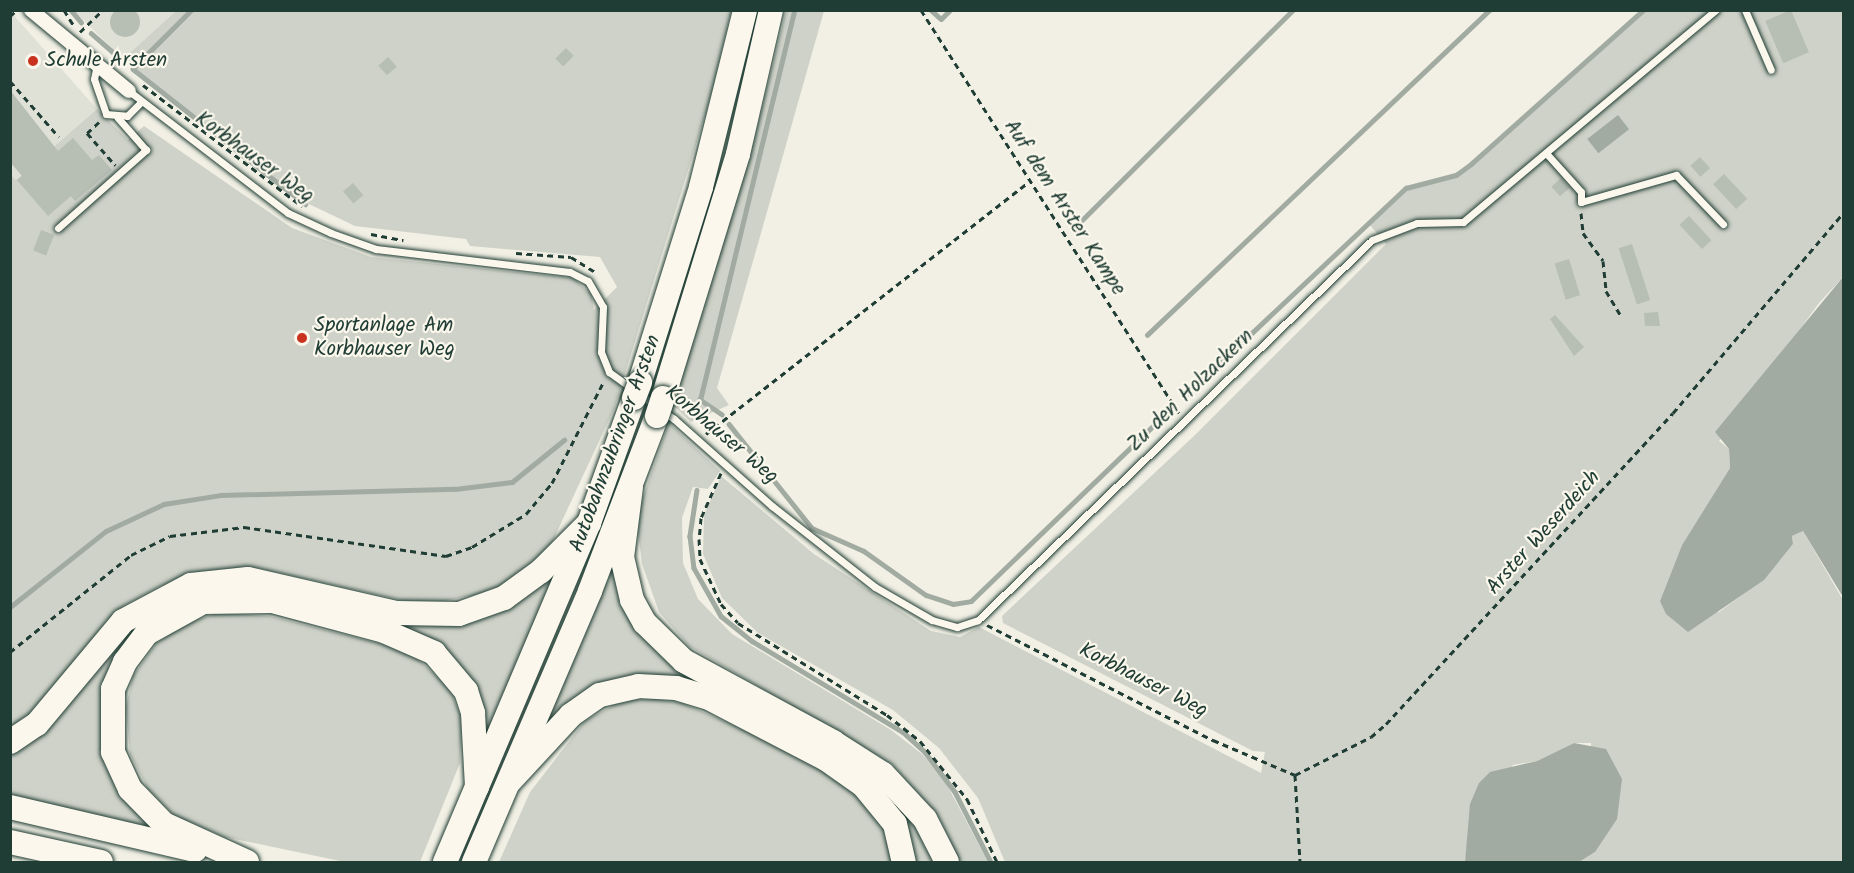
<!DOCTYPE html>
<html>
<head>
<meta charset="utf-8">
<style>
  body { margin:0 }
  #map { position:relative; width:1854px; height:873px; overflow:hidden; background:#f2f0e5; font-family:Kalam,sans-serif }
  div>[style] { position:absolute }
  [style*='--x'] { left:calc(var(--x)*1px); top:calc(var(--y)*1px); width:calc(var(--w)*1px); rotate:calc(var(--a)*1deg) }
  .built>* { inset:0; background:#e0e1d6 }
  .green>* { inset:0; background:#cfd2c8 }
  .water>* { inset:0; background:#a2aba1; transform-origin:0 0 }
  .stream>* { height:4.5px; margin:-2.25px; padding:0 2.25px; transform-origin:2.25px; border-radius:2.25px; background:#a2aba1 }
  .building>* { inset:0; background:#b7beb3; transform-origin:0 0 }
  .round { border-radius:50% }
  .path>* { height:3px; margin-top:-1.5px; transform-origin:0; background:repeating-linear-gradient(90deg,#1f3d34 0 6px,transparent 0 10.5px) }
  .roads { filter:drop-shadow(0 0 2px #1f3d34) drop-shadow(0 0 2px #1f3d34) }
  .lane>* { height:7px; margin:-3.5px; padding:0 3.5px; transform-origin:3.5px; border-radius:3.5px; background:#fbf7ec }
  .street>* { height:14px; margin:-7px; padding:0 7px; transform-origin:7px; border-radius:7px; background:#fbf7ec }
  .highway>* { height:24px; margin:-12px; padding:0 12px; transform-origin:12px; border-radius:12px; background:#fbf7ec }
  .bridges { filter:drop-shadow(0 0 2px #1f3d34) drop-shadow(0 0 2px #1f3d34) }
  .highway-bridge>* { height:24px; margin:-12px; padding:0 12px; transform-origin:12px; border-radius:12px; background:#fbf7ec }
  .dots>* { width:16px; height:16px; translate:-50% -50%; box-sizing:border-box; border:3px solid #fbf7ec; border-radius:50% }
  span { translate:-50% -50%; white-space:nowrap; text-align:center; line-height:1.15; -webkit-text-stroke:4.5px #fbf7ec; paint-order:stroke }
  .poi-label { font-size:21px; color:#1f3d34 }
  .left { translate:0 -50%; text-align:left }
  .street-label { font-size:21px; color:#1f3d34 }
  .frame { position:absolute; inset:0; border:12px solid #1f3d34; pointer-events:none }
</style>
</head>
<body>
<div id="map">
  <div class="built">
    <div style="clip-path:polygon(10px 11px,97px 109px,16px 181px,10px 174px)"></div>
    <div style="clip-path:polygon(74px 11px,176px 11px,123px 59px)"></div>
  </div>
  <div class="green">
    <div style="clip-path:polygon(176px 11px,731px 11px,711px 96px,614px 409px,549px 549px,494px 591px,424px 605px,258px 568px,202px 572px,158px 587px,125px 605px,103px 626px,29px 716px,11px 729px,10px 174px,16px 180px,97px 109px,128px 140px,144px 126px,292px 228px,371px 257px,573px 278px,591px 294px,594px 310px,617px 287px,600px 257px,470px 246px,466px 239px,355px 226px,309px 204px,123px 59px)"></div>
    <div style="clip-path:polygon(786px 11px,824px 11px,717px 388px,729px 405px,691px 422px,673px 405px,754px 140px)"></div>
    <div style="clip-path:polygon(1645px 11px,1843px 11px,1843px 277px,1819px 303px,1719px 441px,1729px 449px,1730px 468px,1682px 545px,1660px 601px,1719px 612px,1764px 579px,1793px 544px,1792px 536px,1803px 531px,1843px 600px,1843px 862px,1579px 862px,1595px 852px,1591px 743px,1574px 743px,1537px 761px,1513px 765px,1469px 836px,1465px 862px,1005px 862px,978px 798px,939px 748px,893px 710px,758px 633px,722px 598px,703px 554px,704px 515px,721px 476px,814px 554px,931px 631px,960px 637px,979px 627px,1261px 773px,1265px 752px,1253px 751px,1003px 623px,1002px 616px,1195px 435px,1386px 244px,1369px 224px,1406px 189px,1456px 176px,1473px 165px)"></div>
    <div style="clip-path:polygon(669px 423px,720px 471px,708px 489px,693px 487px,682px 518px,683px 563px,698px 599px,732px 634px,891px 730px,922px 754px,945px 781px,988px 862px,960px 862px,939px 817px,892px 764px,689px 646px,659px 612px,642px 564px,638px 531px,641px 503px)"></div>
    <div style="clip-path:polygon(612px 569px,632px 619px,905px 803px,940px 862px,912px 862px,900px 816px,680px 680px,548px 718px)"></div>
    <div style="clip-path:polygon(550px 576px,555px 578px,485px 741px,482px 705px,473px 684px,457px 661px,437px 644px,411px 630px,325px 606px,280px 595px,227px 591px,190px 600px,152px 619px,133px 638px,108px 681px,104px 735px,108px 761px,128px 801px,167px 835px,11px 799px,10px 750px,46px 726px,121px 637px,150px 613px,177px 600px,227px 587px,267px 589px,370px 615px,425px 625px,455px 623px,509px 607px)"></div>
    <div style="clip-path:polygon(217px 613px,269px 616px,409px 651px,450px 689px,462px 720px,460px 763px,420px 862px,345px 862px,225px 837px,175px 816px,148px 789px,130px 754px,126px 707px,133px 676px,157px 643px,182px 625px)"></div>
    <div style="clip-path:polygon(658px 699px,682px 703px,785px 748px,831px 776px,865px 800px,887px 830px,896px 862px,499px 862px,530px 792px,585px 721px,623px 700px)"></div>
  </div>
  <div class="water">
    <div style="left:1618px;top:115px;width:18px;height:39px;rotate:52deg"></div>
    <div style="clip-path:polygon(1843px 277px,1843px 597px,1803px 531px,1792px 536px,1793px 544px,1764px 580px,1688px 632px,1666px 614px,1660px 601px,1682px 545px,1730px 468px,1729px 449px,1715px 432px)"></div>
    <div style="clip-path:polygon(1574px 743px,1606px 749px,1622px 779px,1617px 819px,1595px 852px,1579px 862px,1465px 862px,1470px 804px,1479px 783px,1490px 772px,1537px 761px)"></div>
  </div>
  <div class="stream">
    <div style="--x:71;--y:10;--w:16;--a:50"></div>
    <div style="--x:192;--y:10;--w:83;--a:135"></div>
    <div style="--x:133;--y:69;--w:219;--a:38.1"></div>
    <div style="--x:931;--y:10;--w:13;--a:42"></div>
    <div style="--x:941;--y:19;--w:13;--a:-45"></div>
    <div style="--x:91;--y:33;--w:40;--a:41"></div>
    <div style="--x:1075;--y:227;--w:308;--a:-44.9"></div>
    <div style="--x:1147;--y:335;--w:472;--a:-43.5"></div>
    <div style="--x:1186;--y:395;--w:302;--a:-43.3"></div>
    <div style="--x:1406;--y:188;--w:52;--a:-14.6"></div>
    <div style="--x:1456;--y:175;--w:19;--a:-36"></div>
    <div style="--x:1471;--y:164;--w:231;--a:-41.8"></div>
    <div style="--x:722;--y:415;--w:27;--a:-146"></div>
    <div style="--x:700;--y:400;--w:401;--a:-76.4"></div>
    <div style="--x:729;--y:424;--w:133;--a:51.4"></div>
    <div style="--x:812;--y:528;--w:57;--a:23.9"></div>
    <div style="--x:864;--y:551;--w:76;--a:35.4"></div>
    <div style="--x:926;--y:595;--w:28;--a:18"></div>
    <div style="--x:953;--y:604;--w:18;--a:-9"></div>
    <div style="--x:971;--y:601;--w:265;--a:-43.9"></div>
    <div style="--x:697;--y:490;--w:47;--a:98.7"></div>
    <div style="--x:690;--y:536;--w:32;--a:83"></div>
    <div style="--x:694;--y:568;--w:55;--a:60.6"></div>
    <div style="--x:721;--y:616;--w:40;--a:39"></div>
    <div style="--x:752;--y:641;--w:176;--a:31.1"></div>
    <div style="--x:903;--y:732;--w:30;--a:42"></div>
    <div style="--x:925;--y:752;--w:50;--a:53.1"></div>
    <div style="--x:955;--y:792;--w:79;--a:62.8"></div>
    <div style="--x:10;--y:607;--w:122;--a:-38.4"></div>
    <div style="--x:106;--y:531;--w:64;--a:-25"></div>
    <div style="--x:164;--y:504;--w:58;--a:-9"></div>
    <div style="--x:221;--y:495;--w:234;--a:-1.5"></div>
    <div style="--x:455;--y:489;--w:57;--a:-7"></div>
    <div style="--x:512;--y:482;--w:67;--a:-38.9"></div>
  </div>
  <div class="building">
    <div class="round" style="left:110px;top:7px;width:30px;height:30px"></div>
    <div style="left:1791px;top:10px;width:46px;height:28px;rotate:67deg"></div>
    <div style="left:566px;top:48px;width:11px;height:15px;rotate:45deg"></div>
    <div style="left:388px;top:57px;width:13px;height:13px;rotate:48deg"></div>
    <div style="clip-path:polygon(10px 90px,58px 151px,73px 138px,92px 160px,99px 155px,112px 170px,75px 201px,71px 196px,48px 216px,17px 180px,22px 176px,10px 162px)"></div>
    <div style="left:1700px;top:157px;width:15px;height:13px;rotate:48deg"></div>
    <div style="left:1724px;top:174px;width:34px;height:15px;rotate:47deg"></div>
    <div style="left:1561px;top:178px;width:13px;height:13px;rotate:48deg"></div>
    <div style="left:353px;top:183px;width:16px;height:13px;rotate:50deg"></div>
    <div style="left:1689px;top:216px;width:33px;height:13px;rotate:47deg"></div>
    <div style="left:41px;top:230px;width:14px;height:22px;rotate:21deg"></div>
    <div style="left:1632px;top:244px;width:59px;height:14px;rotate:72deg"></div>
    <div style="left:1569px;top:259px;width:38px;height:15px;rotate:73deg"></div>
    <div style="clip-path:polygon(1658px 312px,1660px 326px,1645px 326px,1644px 313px)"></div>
    <div style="clip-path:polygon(1555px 315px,1584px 347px,1574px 356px,1550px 319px)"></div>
  </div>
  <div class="path">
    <div style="--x:64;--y:10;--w:19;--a:58"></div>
    <div style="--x:921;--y:10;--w:479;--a:57.4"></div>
    <div style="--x:10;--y:16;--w:9;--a:-41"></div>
    <div style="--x:80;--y:32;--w:32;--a:-44"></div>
    <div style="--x:10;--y:81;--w:74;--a:48.8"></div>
    <div style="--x:143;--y:85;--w:200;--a:37.3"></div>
    <div style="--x:99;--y:122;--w:16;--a:137"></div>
    <div style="--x:87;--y:133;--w:43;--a:48.8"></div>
    <div style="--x:1581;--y:213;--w:20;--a:84"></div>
    <div style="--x:1583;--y:233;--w:34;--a:54"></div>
    <div style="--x:1603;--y:261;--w:30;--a:84"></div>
    <div style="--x:1606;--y:291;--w:29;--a:59"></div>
    <div style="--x:371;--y:234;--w:33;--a:11"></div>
    <div style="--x:516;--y:253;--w:55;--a:4.2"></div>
    <div style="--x:571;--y:257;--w:28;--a:32"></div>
    <div style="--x:706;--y:434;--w:409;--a:-38"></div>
    <div style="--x:721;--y:473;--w:49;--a:114"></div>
    <div style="--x:701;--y:518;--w:21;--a:95"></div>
    <div style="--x:699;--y:539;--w:20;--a:87"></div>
    <div style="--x:700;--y:559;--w:50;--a:65"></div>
    <div style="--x:721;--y:604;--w:25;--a:48"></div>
    <div style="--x:738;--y:623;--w:175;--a:31.7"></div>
    <div style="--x:887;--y:715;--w:42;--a:38.2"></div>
    <div style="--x:920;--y:741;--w:75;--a:51"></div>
    <div style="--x:967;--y:799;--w:70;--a:64.5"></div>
    <div style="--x:987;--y:625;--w:254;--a:27"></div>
    <div style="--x:1213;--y:740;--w:89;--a:23.1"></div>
    <div style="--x:10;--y:652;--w:155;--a:-38.7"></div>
    <div style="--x:131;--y:555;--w:43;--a:-26"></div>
    <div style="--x:170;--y:536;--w:75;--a:-6.9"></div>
    <div style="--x:244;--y:527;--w:204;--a:8.2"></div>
    <div style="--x:446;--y:556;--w:28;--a:-19"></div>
    <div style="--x:472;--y:547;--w:63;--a:-31.4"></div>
    <div style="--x:526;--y:514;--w:40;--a:-50"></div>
    <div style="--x:552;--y:483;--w:114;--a:-63"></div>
    <div style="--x:1295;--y:775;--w:85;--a:-26.6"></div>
    <div style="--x:1371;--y:737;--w:20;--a:-41"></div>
    <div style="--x:1386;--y:724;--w:423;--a:-47.3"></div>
    <div style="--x:1673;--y:413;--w:264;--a:-49.6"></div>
    <div style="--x:1295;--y:775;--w:87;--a:86.7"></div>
  </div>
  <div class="roads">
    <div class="lane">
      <div style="--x:1745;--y:10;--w:65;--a:66.6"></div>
      <div style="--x:97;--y:64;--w:15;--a:101"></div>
      <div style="--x:94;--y:79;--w:37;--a:71"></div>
      <div style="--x:106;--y:114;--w:21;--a:5"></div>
      <div style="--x:127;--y:116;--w:20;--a:-45"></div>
      <div style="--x:129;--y:91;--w:200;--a:37.5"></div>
      <div style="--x:288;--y:213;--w:47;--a:24.9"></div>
      <div style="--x:331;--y:233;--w:48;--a:19.6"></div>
      <div style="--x:376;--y:249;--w:195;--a:6.8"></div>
      <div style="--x:570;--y:272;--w:20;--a:27"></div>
      <div style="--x:588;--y:281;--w:30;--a:60"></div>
      <div style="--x:603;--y:307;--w:45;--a:92.5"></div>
      <div style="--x:601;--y:352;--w:22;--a:68"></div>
      <div style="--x:609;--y:372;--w:80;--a:35.9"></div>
      <div style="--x:674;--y:419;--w:131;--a:41.6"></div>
      <div style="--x:772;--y:506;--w:131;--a:38.2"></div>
      <div style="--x:875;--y:587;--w:66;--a:30.1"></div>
      <div style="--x:932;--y:620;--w:26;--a:16"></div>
      <div style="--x:957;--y:627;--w:22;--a:-18"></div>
      <div style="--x:978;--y:620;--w:547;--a:-43.96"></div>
      <div style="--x:1372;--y:240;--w:48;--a:-20.7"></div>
      <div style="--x:1417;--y:223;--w:46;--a:-1.2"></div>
      <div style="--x:1463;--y:222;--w:330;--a:-40"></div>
      <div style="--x:1546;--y:153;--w:52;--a:48.1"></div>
      <div style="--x:1581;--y:192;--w:10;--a:90"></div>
      <div style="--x:1581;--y:202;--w:99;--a:-15.9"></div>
      <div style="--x:1676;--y:175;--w:68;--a:46.2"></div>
      <div style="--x:58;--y:228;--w:118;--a:-41.6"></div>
      <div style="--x:146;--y:150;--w:43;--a:-131.2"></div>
    </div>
    <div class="street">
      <div style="--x:31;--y:10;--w:127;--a:39.6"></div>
    </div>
    <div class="highway">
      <div style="--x:640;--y:382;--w:204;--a:-72.6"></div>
      <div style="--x:701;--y:187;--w:182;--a:-76"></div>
      <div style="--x:663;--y:398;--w:255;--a:-72.9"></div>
      <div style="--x:738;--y:154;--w:148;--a:-77.1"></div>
      <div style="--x:631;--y:487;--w:71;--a:97.3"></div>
      <div style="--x:622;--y:557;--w:44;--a:76.9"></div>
      <div style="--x:632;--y:600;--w:26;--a:61"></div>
      <div style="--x:645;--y:623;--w:54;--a:44.3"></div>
      <div style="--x:684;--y:661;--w:170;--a:28.5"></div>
      <div style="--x:833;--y:742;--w:59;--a:32.6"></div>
      <div style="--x:883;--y:774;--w:62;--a:47"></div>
      <div style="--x:925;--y:819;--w:48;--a:62.9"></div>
      <div style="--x:10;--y:742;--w:32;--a:-34"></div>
      <div style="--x:37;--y:724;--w:134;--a:-50.1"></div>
      <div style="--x:123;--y:621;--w:77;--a:-27.9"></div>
      <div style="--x:191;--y:585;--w:57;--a:-6"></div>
      <div style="--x:248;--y:579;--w:153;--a:12.9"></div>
      <div style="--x:397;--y:613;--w:62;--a:0.9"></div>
      <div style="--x:459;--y:614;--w:48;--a:-19.6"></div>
      <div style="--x:504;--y:598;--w:46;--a:-36.1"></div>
      <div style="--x:541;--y:571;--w:68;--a:-45"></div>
      <div style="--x:509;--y:782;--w:91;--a:-47.2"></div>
      <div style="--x:571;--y:715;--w:35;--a:-35"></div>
      <div style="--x:600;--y:695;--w:39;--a:-13"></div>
      <div style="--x:638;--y:686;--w:38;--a:3"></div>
      <div style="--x:676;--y:688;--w:37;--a:17"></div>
      <div style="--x:711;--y:699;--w:130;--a:27.6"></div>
      <div style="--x:826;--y:759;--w:45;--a:35.1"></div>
      <div style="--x:863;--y:785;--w:50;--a:50.6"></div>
      <div style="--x:895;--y:824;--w:39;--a:77"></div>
      <div style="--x:10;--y:807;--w:190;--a:13.1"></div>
      <div style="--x:10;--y:842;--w:93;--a:12.4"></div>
      <div style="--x:247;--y:862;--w:91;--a:-155.4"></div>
      <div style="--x:164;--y:824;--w:49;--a:-134.2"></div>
      <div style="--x:130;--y:789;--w:41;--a:-114.7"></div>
      <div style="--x:113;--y:752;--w:63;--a:-90"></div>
      <div style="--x:113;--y:689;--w:30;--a:-66"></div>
      <div style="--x:125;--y:662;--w:36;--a:-53"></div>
      <div style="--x:147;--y:633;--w:64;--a:-29"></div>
      <div style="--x:203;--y:602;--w:69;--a:-0.8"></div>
      <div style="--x:272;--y:601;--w:116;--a:15"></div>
      <div style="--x:384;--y:631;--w:55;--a:23.7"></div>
      <div style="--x:434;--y:653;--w:50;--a:49.9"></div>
      <div style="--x:466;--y:691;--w:23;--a:72"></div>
      <div style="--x:473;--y:713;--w:74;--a:86.9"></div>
      <div style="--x:445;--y:862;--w:368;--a:-67"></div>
      <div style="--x:589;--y:523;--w:133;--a:-70.2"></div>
      <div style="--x:474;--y:862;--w:295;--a:-66.8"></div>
      <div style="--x:590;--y:591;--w:187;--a:-69.1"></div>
    </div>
  </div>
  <div class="bridges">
    <div class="highway-bridge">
      <div style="--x:634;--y:398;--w:17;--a:-69"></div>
      <div style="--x:657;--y:416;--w:19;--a:-72"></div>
    </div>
  </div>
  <div class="dots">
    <div style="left:33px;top:61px;background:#c8321e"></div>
    <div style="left:302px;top:338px;background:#c8321e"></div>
  </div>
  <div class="poi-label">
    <span class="left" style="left:45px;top:61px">Schule Arsten</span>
    <span class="left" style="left:314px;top:338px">Sportanlage Am<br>Korbhauser Weg</span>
  </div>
  <div class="street-label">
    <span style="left:254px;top:158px;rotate:36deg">Korbhauser Weg</span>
    <span style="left:1064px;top:208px;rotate:57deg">Auf dem Arster Kampe</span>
    <span style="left:1191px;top:391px;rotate:-44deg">Zu den Holzackern</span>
    <span style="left:721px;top:435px;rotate:40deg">Korbhauser Weg</span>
    <span style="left:616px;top:444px;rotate:-70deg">Autobahnzubringer Arsten</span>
    <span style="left:1544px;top:533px;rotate:-48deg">Arster Weserdeich</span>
    <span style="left:1143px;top:681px;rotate:27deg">Korbhauser Weg</span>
  </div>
  <div class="frame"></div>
</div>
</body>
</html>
